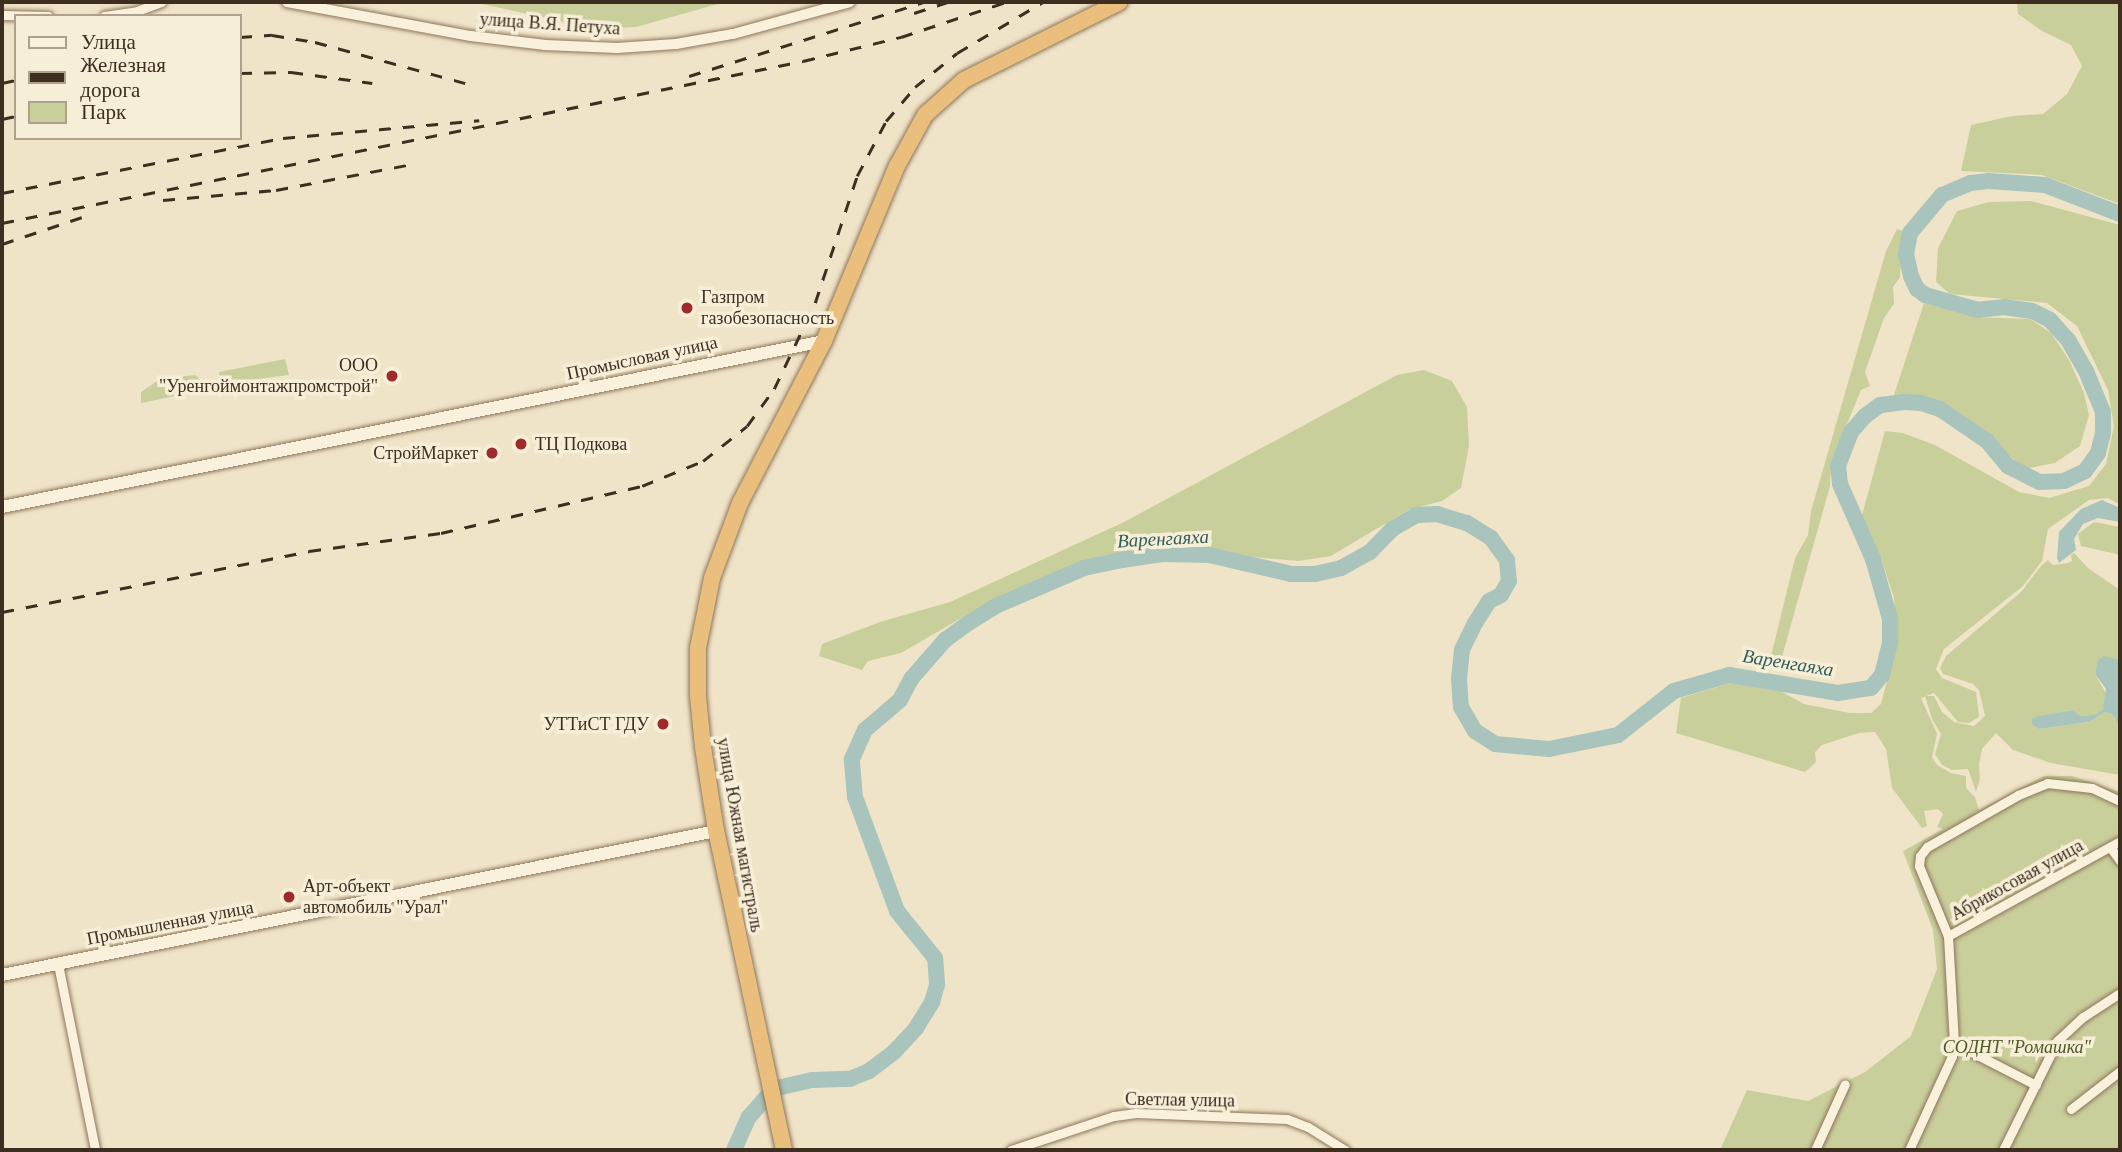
<!DOCTYPE html>
<html>
<head>
<meta charset="utf-8">
<style>
  body { margin:0 }
  #map { position:relative; width:2122px; height:1152px; overflow:hidden; background:#f0e4c8; font-family:Georgia,serif }
  div>[style] { position:absolute }
  [style*='--x'] { left:calc(var(--x)*1px); top:calc(var(--y)*1px); width:calc(var(--w)*1px); rotate:calc(var(--a)*1deg) }
  .green>* { inset:0; background:#c9cf9b }
  .water>* { inset:0; background:#a9c4bc }
  .river>* { height:16px; margin:-8px; padding:0 8px; transform-origin:8px; border-radius:8px; background:#a9c4bc }
  .roads { filter:drop-shadow(0 0 2px #8d765c) drop-shadow(0 0 2px #8d765c) }
  .minor>* { height:9px; margin:-4.5px; padding:0 4.5px; transform-origin:4.5px; border-radius:4.5px; background:#faf1dc }
  .tertiary>* { height:10px; margin:-5px; padding:0 5px; transform-origin:5px; border-radius:5px; background:#faf1dc }
  .secondary>* { height:12px; margin:-6px; padding:0 6px; transform-origin:6px; border-radius:6px; background:#faf1dc }
  .trunk>* { height:16px; margin:-8px; padding:0 8px; transform-origin:8px; border-radius:8px; background:#eabe7c }
  .rail>* { height:2.5px; margin-top:-1.25px; transform-origin:0; background:repeating-linear-gradient(90deg,#3d2e20 0 12px,transparent 0 24px) }
  .dots>* { width:19px; height:19px; translate:-50% -50%; box-sizing:border-box; border:4px solid #f7eed8; border-radius:50% }
  span { translate:-50% -50%; white-space:nowrap; text-align:center; line-height:1.15; -webkit-text-stroke:7px #f7eed8; paint-order:stroke }
  .street-label { font-size:18px; color:#3d2e20 }
  .poi-label { font-size:18px; color:#3d2e20 }
  .left { translate:0 -50%; text-align:left }
  .right { translate:-100% -50%; text-align:right }
  .park-label { font-size:18px; color:#4d5a26; font-style:italic }
  .water-label { font-size:19px; color:#2f5d5a; font-style:italic }
  .frame { position:absolute; inset:0; border:4px solid #3d2e20; pointer-events:none }
  .legend { position:absolute; left:14px; top:14px; width:228px; height:126px; box-sizing:border-box; background:#f7eed8; border:2px solid #ada18e; margin:0; padding:9px 12px; list-style:none; font-size:21px; color:#3d2e20 }
  .legend li { display:flex; align-items:center; gap:14px; height:35px }
  .legend b { width:35px; border:2px solid #ada18e }
</style>
</head>
<body>
<div id="map">
  <div class="green">
    <div style="clip-path:polygon(473px 2px,725px 2px,636px 27px,596px 29px)"></div>
    <div style="clip-path:polygon(2017px 2px,2120px 2px,2120px 204px,2042px 175px,1961px 171px,1971px 125px,2012px 116px,2043px 114px,2067px 94px,2082px 66px,2071px 45px,2042px 31px,2018px 14px)"></div>
    <div style="clip-path:polygon(2031px 201px,2120px 225px,2120px 505px,2108px 498px,2089px 500px,2048px 529px,2042px 561px,2023px 586px,1944px 649px,1936px 669px,1942px 678px,1976px 692px,1979px 717px,1969px 723px,1958px 722px,1934px 693px,1921px 698px,1937px 734px,1932px 757px,1937px 765px,1951px 773px,1966px 776px,1966px 788px,1975px 797px,1979px 810px,2044px 776px,2072px 776px,2120px 792px,2120px 1150px,1720px 1150px,1747px 1090px,1808px 1101px,1865px 1072px,1911px 1036px,1937px 969px,1933px 930px,1903px 851px,1943px 829px,1937px 827px,1943px 814px,1938px 809px,1924px 811px,1927px 826px,1922px 828px,1892px 788px,1886px 749px,1875px 732px,1859px 733px,1822px 745px,1815px 752px,1816px 762px,1805px 772px,1676px 733px,1681px 698px,1734px 682px,1775px 688px,1804px 704px,1850px 713px,1871px 713px,1881px 704px,1897px 642px,1894px 598px,1881px 558px,1861px 519px,1885px 431px,1903px 433px,1935px 445px,2019px 492px,2049px 498px,2089px 486px,2106px 464px,2114px 426px,2108px 390px,2077px 326px,2047px 303px,1950px 294px,1936px 282px,1938px 248px,1957px 211px,1989px 202px)"></div>
    <div style="clip-path:polygon(1897px 229px,1903px 231px,1900px 277px,1893px 287px,1894px 304px,1884px 318px,1865px 372px,1870px 386px,1861px 390px,1831px 463px,1830px 486px,1778px 671px,1768px 668px,1795px 558px,1808px 535px,1811px 511px,1886px 251px)"></div>
    <div style="clip-path:polygon(1924px 303px,1976px 317px,2030px 319px,2051px 333px,2069px 360px,2084px 393px,2089px 415px,2080px 446px,2055px 463px,2025px 469px,1967px 419px,1941px 405px,1915px 397px,1893px 398px)"></div>
    <div style="clip-path:polygon(285px 359px,289px 375px,220px 384px,219px 372px)"></div>
    <div style="clip-path:polygon(1424px 370px,1452px 381px,1467px 407px,1469px 446px,1461px 488px,1442px 501px,1408px 510px,1331px 556px,1298px 561px,1253px 557px,1191px 543px,1089px 560px,989px 602px,901px 653px,868px 661px,862px 670px,819px 656px,822px 644px,880px 622px,950px 602px,1124px 522px,1397px 375px)"></div>
    <div style="clip-path:polygon(195px 375px,203px 382px,200px 391px,141px 403px,141px 392px,160px 379px)"></div>
    <div style="clip-path:polygon(2094px 522px,2120px 527px,2120px 555px,2081px 546px,2078px 534px)"></div>
    <div style="clip-path:polygon(2074px 553px,2088px 568px,2120px 590px,2120px 660px,2102px 657px,2095px 674px,2107px 695px,2103px 709px,2094px 715px,2081px 716px,2071px 710px,2031px 720px,2039px 729px,2089px 722px,2105px 712px,2112px 714px,2120px 727px,2120px 775px,2051px 763px,2013px 750px,1996px 733px,1982px 749px,1979px 764px,1980px 779px,1976px 792px,1968px 769px,1952px 770px,1942px 765px,1935px 754px,1941px 734px,1932px 719px,1925px 696px,1934px 696px,1942px 712px,1954px 722px,1974px 726px,1985px 716px,1979px 690px,1973px 684px,1943px 674px,1940px 668px,1946px 656px,2021px 592px,2041px 566px,2048px 560px,2053px 565px,2068px 563px,2072px 561px,2071px 555px)"></div>
  </div>
  <div class="water">
    <div style="clip-path:polygon(2102px 500px,2120px 508px,2120px 522px,2098px 518px,2083px 524px,2074px 539px,2076px 550px,2059px 563px,2057px 558px,2059px 532px,2081px 509px)"></div>
    <div style="clip-path:polygon(2103px 656px,2120px 660px,2120px 727px,2112px 714px,2105px 712px,2089px 722px,2039px 729px,2033px 725px,2031px 719px,2041px 716px,2072px 710px,2081px 716px,2094px 715px,2103px 709px,2106px 689px,2095px 674px,2098px 661px)"></div>
  </div>
  <div class="river">
    <div style="--x:734;--y:1150;--w:36;--a:-66"></div>
    <div style="--x:749;--y:1117;--w:37;--a:-49"></div>
    <div style="--x:773;--y:1089;--w:40;--a:-13"></div>
    <div style="--x:812;--y:1080;--w:38;--a:-2"></div>
    <div style="--x:850;--y:1079;--w:21;--a:-23"></div>
    <div style="--x:869;--y:1071;--w:31;--a:-37"></div>
    <div style="--x:894;--y:1052;--w:33;--a:-47"></div>
    <div style="--x:916;--y:1028;--w:31;--a:-58"></div>
    <div style="--x:932;--y:1002;--w:19;--a:-74"></div>
    <div style="--x:937;--y:984;--w:26;--a:-94"></div>
    <div style="--x:935;--y:958;--w:60;--a:-129"></div>
    <div style="--x:897;--y:911;--w:121;--a:-110.2"></div>
    <div style="--x:855;--y:797;--w:38;--a:-95"></div>
    <div style="--x:852;--y:759;--w:32;--a:-66"></div>
    <div style="--x:865;--y:730;--w:46;--a:-40.6"></div>
    <div style="--x:900;--y:700;--w:24;--a:-62"></div>
    <div style="--x:911;--y:679;--w:52;--a:-48.9"></div>
    <div style="--x:945;--y:640;--w:27;--a:-36"></div>
    <div style="--x:967;--y:624;--w:36;--a:-32"></div>
    <div style="--x:998;--y:605;--w:94;--a:-23.3"></div>
    <div style="--x:1084;--y:568;--w:39;--a:-12"></div>
    <div style="--x:1122;--y:560;--w:41;--a:-8.3"></div>
    <div style="--x:1163;--y:554;--w:46;--a:1.2"></div>
    <div style="--x:1209;--y:555;--w:84;--a:13"></div>
    <div style="--x:1291;--y:574;--w:24;--a:0"></div>
    <div style="--x:1315;--y:574;--w:27;--a:-13"></div>
    <div style="--x:1341;--y:568;--w:33;--a:-29"></div>
    <div style="--x:1370;--y:552;--w:32;--a:-46"></div>
    <div style="--x:1392;--y:529;--w:28;--a:-30"></div>
    <div style="--x:1416;--y:515;--w:21;--a:-3"></div>
    <div style="--x:1437;--y:514;--w:31;--a:17"></div>
    <div style="--x:1467;--y:523;--w:28;--a:32"></div>
    <div style="--x:1491;--y:538;--w:27;--a:54"></div>
    <div style="--x:1507;--y:560;--w:21;--a:85"></div>
    <div style="--x:1509;--y:581;--w:16;--a:120"></div>
    <div style="--x:1501;--y:595;--w:13;--a:153"></div>
    <div style="--x:1489;--y:601;--w:26;--a:122"></div>
    <div style="--x:1475;--y:623;--w:30;--a:116"></div>
    <div style="--x:1462;--y:650;--w:29;--a:96"></div>
    <div style="--x:1459;--y:679;--w:28;--a:86"></div>
    <div style="--x:1461;--y:707;--w:28;--a:60"></div>
    <div style="--x:1475;--y:731;--w:24;--a:33"></div>
    <div style="--x:1495;--y:744;--w:54;--a:5.3"></div>
    <div style="--x:1549;--y:749;--w:70;--a:-11.5"></div>
    <div style="--x:1618;--y:735;--w:71;--a:-38.2"></div>
    <div style="--x:1674;--y:691;--w:57;--a:-16.2"></div>
    <div style="--x:1729;--y:675;--w:110;--a:9.4"></div>
    <div style="--x:1838;--y:693;--w:33;--a:-9"></div>
    <div style="--x:1871;--y:688;--w:17;--a:-50"></div>
    <div style="--x:1882;--y:675;--w:34;--a:-76"></div>
    <div style="--x:1890;--y:642;--w:23;--a:-90"></div>
    <div style="--x:1890;--y:619;--w:62;--a:-105.8"></div>
    <div style="--x:1873;--y:559;--w:82;--a:-113.7"></div>
    <div style="--x:1840;--y:484;--w:18;--a:-96"></div>
    <div style="--x:1838;--y:466;--w:36;--a:-69"></div>
    <div style="--x:1851;--y:432;--w:21;--a:-49"></div>
    <div style="--x:1865;--y:416;--w:19;--a:-36"></div>
    <div style="--x:1880;--y:405;--w:23;--a:-7"></div>
    <div style="--x:1903;--y:402;--w:18;--a:3"></div>
    <div style="--x:1921;--y:403;--w:20;--a:18"></div>
    <div style="--x:1940;--y:409;--w:57;--a:34.2"></div>
    <div style="--x:1987;--y:441;--w:33;--a:50"></div>
    <div style="--x:2008;--y:466;--w:35;--a:27"></div>
    <div style="--x:2039;--y:482;--w:25;--a:-2"></div>
    <div style="--x:2064;--y:481;--w:23;--a:-25"></div>
    <div style="--x:2085;--y:471;--w:22;--a:-54"></div>
    <div style="--x:2098;--y:453;--w:21;--a:-76"></div>
    <div style="--x:2103;--y:433;--w:21;--a:-90"></div>
    <div style="--x:2103;--y:412;--w:44;--a:-112.5"></div>
    <div style="--x:2086;--y:371;--w:36;--a:-120"></div>
    <div style="--x:2068;--y:340;--w:27;--a:-132"></div>
    <div style="--x:2050;--y:320;--w:20;--a:-153"></div>
    <div style="--x:2032;--y:311;--w:27;--a:-172"></div>
    <div style="--x:2005;--y:307;--w:27;--a:174"></div>
    <div style="--x:1978;--y:310;--w:55;--a:-164.2"></div>
    <div style="--x:1925;--y:295;--w:10;--a:-143"></div>
    <div style="--x:1917;--y:289;--w:14;--a:-115"></div>
    <div style="--x:1911;--y:276;--w:22;--a:-103"></div>
    <div style="--x:1906;--y:255;--w:22;--a:-80"></div>
    <div style="--x:1910;--y:233;--w:50;--a:-49.9"></div>
    <div style="--x:1942;--y:195;--w:30;--a:-23"></div>
    <div style="--x:1970;--y:183;--w:18;--a:-6"></div>
    <div style="--x:1988;--y:181;--w:57;--a:4"></div>
    <div style="--x:2045;--y:185;--w:80;--a:21.1"></div>
  </div>
  <div class="roads">
    <div class="minor">
      <div style="--x:2;--y:15;--w:46;--a:1.2"></div>
      <div style="--x:104;--y:16;--w:30;--a:-8"></div>
      <div style="--x:134;--y:12;--w:29;--a:-20"></div>
      <div style="--x:2110;--y:847;--w:17;--a:54"></div>
      <div style="--x:1948;--y:936;--w:76;--a:-112.5"></div>
      <div style="--x:1919;--y:866;--w:10;--a:-84"></div>
      <div style="--x:1920;--y:856;--w:11;--a:-52"></div>
      <div style="--x:1927;--y:847;--w:105;--a:-29.7"></div>
      <div style="--x:2018;--y:795;--w:31;--a:-22"></div>
      <div style="--x:2047;--y:783;--w:45;--a:6.3"></div>
      <div style="--x:2092;--y:788;--w:31;--a:25"></div>
      <div style="--x:58;--y:964;--w:190;--a:78.7"></div>
      <div style="--x:1954;--y:1043;--w:92;--a:27.1"></div>
      <div style="--x:2071;--y:1109;--w:62;--a:-37.8"></div>
      <div style="--x:1011;--y:1150;--w:108;--a:-18.3"></div>
      <div style="--x:1114;--y:1116;--w:22;--a:-8"></div>
      <div style="--x:1136;--y:1113;--w:151;--a:2.3"></div>
      <div style="--x:1287;--y:1119;--w:22;--a:21"></div>
      <div style="--x:1308;--y:1127;--w:44;--a:31.9"></div>
      <div style="--x:1815;--y:1150;--w:72;--a:-65.6"></div>
      <div style="--x:1909;--y:1150;--w:103;--a:-65.4"></div>
      <div style="--x:1952;--y:1056;--w:13;--a:-81"></div>
      <div style="--x:1954;--y:1043;--w:107;--a:-93.2"></div>
      <div style="--x:1948;--y:936;--w:196;--a:-28.9"></div>
      <div style="--x:2003;--y:1150;--w:122;--a:-63.6"></div>
      <div style="--x:2057;--y:1041;--w:35;--a:-43"></div>
      <div style="--x:2083;--y:1017;--w:44;--a:-33"></div>
    </div>
    <div class="tertiary">
      <div style="--x:287;--y:2;--w:187;--a:10.5"></div>
      <div style="--x:471;--y:36;--w:75;--a:6.9"></div>
      <div style="--x:545;--y:45;--w:72;--a:2.4"></div>
      <div style="--x:617;--y:48;--w:59;--a:-3.9"></div>
      <div style="--x:676;--y:44;--w:58;--a:-10"></div>
      <div style="--x:733;--y:34;--w:121;--a:-15.3"></div>
    </div>
    <div class="secondary">
      <div style="--x:2;--y:507;--w:839;--a:-11.42"></div>
      <div style="--x:2;--y:975;--w:728;--a:-11.4"></div>
    </div>
    <div class="trunk">
      <div style="--x:784;--y:1150;--w:326;--a:-102"></div>
      <div style="--x:716;--y:831;--w:85;--a:-98.8"></div>
      <div style="--x:703;--y:747;--w:51;--a:-95.6"></div>
      <div style="--x:698;--y:696;--w:48;--a:-90"></div>
      <div style="--x:698;--y:648;--w:71;--a:-78.7"></div>
      <div style="--x:712;--y:578;--w:80;--a:-69.5"></div>
      <div style="--x:740;--y:503;--w:182;--a:-62.6"></div>
      <div style="--x:824;--y:341;--w:190;--a:-67.4"></div>
      <div style="--x:897;--y:166;--w:58;--a:-61.2"></div>
      <div style="--x:925;--y:115;--w:52;--a:-41.9"></div>
      <div style="--x:964;--y:80;--w:174;--a:-26.6"></div>
    </div>
  </div>
  <div class="rail">
    <div style="--x:914;--y:13;--w:36;--a:-18"></div>
    <div style="--x:240;--y:37;--w:32;--a:-4"></div>
    <div style="--x:272;--y:35;--w:44;--a:9.2"></div>
    <div style="--x:315;--y:42;--w:156;--a:15.3"></div>
    <div style="--x:240;--y:73;--w:51;--a:-1.1"></div>
    <div style="--x:291;--y:72;--w:82;--a:7.7"></div>
    <div style="--x:689;--y:76;--w:245;--a:-17.5"></div>
    <div style="--x:2;--y:83;--w:14;--a:-12"></div>
    <div style="--x:2;--y:119;--w:14;--a:-12"></div>
    <div style="--x:2;--y:193;--w:286;--a:-11.1"></div>
    <div style="--x:283;--y:138;--w:197;--a:-5.2"></div>
    <div style="--x:163;--y:200;--w:113;--a:-5.1"></div>
    <div style="--x:276;--y:190;--w:138;--a:-10.8"></div>
    <div style="--x:2;--y:223;--w:817;--a:-11.43"></div>
    <div style="--x:803;--y:61;--w:101;--a:-13.8"></div>
    <div style="--x:901;--y:37;--w:111;--a:-18.4"></div>
    <div style="--x:2;--y:244;--w:94;--a:-18.6"></div>
    <div style="--x:2;--y:612;--w:313;--a:-11.2"></div>
    <div style="--x:309;--y:551;--w:133;--a:-7.8"></div>
    <div style="--x:441;--y:533;--w:206;--a:-13.2"></div>
    <div style="--x:642;--y:486;--w:66;--a:-22.3"></div>
    <div style="--x:703;--y:461;--w:56;--a:-38.5"></div>
    <div style="--x:747;--y:426;--w:46;--a:-53.9"></div>
    <div style="--x:774;--y:389;--w:95;--a:-64.5"></div>
    <div style="--x:815;--y:303;--w:134;--a:-71.7"></div>
    <div style="--x:857;--y:176;--w:62;--a:-62.2"></div>
    <div style="--x:886;--y:121;--w:45;--a:-49.5"></div>
    <div style="--x:915;--y:87;--w:54;--a:-39"></div>
    <div style="--x:957;--y:53;--w:100;--a:-30.7"></div>
  </div>
  <div class="dots">
    <div style="left:687px;top:308px;background:#9e2a2b"></div>
    <div style="left:392px;top:376px;background:#9e2a2b"></div>
    <div style="left:521px;top:444px;background:#9e2a2b"></div>
    <div style="left:492px;top:453px;background:#9e2a2b"></div>
    <div style="left:663px;top:724px;background:#9e2a2b"></div>
    <div style="left:289px;top:897px;background:#9e2a2b"></div>
  </div>
  <div class="street-label">
    <span style="left:550px;top:24px;rotate:4deg">улица В.Я. Петуха</span>
    <span style="left:642px;top:358px;rotate:-12deg">Промысловая улица</span>
    <span style="left:740px;top:835px;rotate:80deg">улица Южная магистраль</span>
    <span style="left:2017px;top:880px;rotate:-29deg">Абрикосовая улица</span>
    <span style="left:170px;top:923px;rotate:-11deg">Промышленная улица</span>
    <span style="left:1180px;top:1100px;rotate:1deg">Светлая улица</span>
  </div>
  <div class="poi-label">
    <span class="left" style="left:701px;top:308px">Газпром<br>газобезопасность</span>
    <span class="right" style="left:378px;top:376px">ООО<br>"Уренгоймонтажпромстрой"</span>
    <span class="left" style="left:535px;top:444px">ТЦ Подкова</span>
    <span class="right" style="left:478px;top:453px">СтройМаркет</span>
    <span class="right" style="left:649px;top:724px">УТТиСТ ГДУ</span>
    <span class="left" style="left:303px;top:897px">Арт-объект<br>автомобиль "Урал"</span>
  </div>
  <div class="park-label">
    <span style="left:2017px;top:1047px">СОДНТ "Ромашка"</span>
  </div>
  <div class="water-label">
    <span style="left:1163px;top:539px;rotate:-3deg">Варенгаяха</span>
    <span style="left:1788px;top:663px;rotate:9deg">Варенгаяха</span>
  </div>
  <div class="frame"></div>
  <ul class="legend">
  <li><b style="height:9px;background:#faf1dc"></b>Улица</li>
  <li><b style="height:9px;background:#3d2e20"></b>Железная дорога</li>
  <li><b style="height:19px;background:#c9cf9b"></b>Парк</li>
  </ul>
</div>
</body>
</html>
